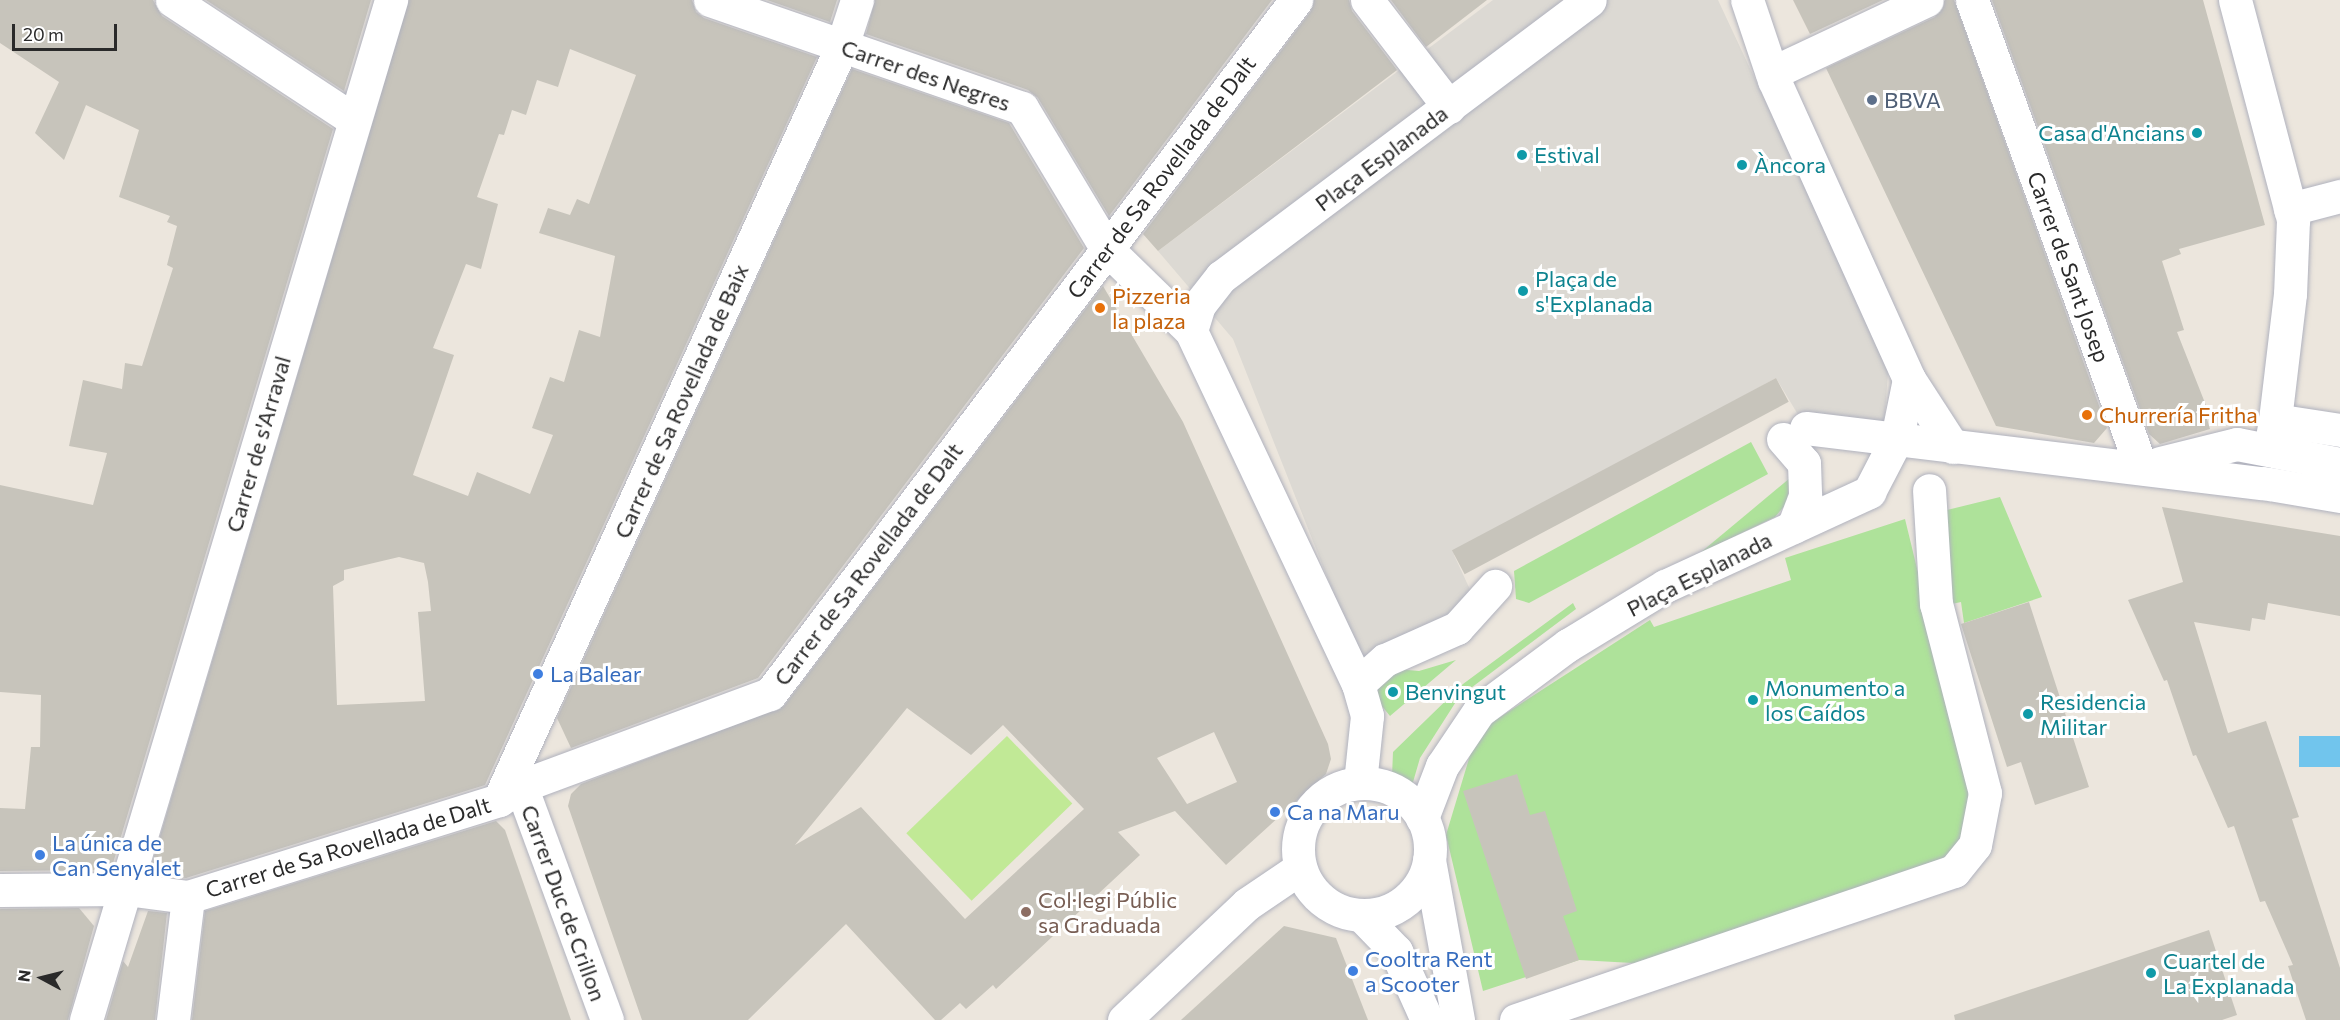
<!DOCTYPE html>
<html>
<head>
<meta charset="utf-8">
<style>
  body { margin:0 }
  #map { position:relative; width:2340px; height:1020px; overflow:hidden; background:#ece6dd; font-family:Commissioner,sans-serif }
  div>[style] { position:absolute }
  [style*='--x'] { left:calc(var(--x)*1px); top:calc(var(--y)*1px); width:calc(var(--w)*1px); rotate:calc(var(--a)*1deg) }
  .green>* { inset:0; background:#aee29a }
  .pitch>* { inset:0; background:#c1e996; transform-origin:0 0 }
  .plaza>* { inset:0; background:#dcd9d3 }
  .water>* { inset:0; background:#71c5ed; transform-origin:0 0 }
  .building>* { inset:0; background:#c7c4bb; transform-origin:0 0 }
  .roads { filter:drop-shadow(0 0 2px #b0b2be) drop-shadow(0 0 2px #b0b2be) }
  .minor>* { height:33px; margin:-16.5px; padding:0 16.5px; transform-origin:16.5px; border-radius:16.5px; background:#fff }
  .minor>.ring { margin:-16.5px; padding:0; box-sizing:content-box; background:none; border:33px solid #fff; border-radius:50% }
  .dots>* { width:16px; height:16px; translate:-50% -50%; box-sizing:border-box; border:3px solid #fff; border-radius:50% }
  span { translate:-50% -50%; white-space:nowrap; text-align:center; line-height:1.15; -webkit-text-stroke:6px #fff; paint-order:stroke }
  .street-label { font-size:22px; color:#2a2a2a }
  .service-label { font-size:22px; color:#4e5e75 }
  .left { translate:0 -50%; text-align:left }
  .culture-label { font-size:22px; color:#0d838f }
  .right { translate:-100% -50%; text-align:right }
  .food-label { font-size:22px; color:#c56008 }
  .shop-label { font-size:22px; color:#366cbe }
  .education-label { font-size:22px; color:#785e54 }
  .north { position:absolute; left:12px; top:948px; width:60px; height:60px; -webkit-text-stroke:4px #fff; paint-order:stroke; rotate:277deg; font-size:16px; font-weight:700; line-height:24px; text-align:center; color:#2a2a2a }
  .north::after { content:''; display:block; margin:auto; width:21px; height:27px; background:#2a2a2a; clip-path:polygon(50% 0,100% 100%,50% 72%,0 100%) }
  .scale { position:absolute; left:12px; top:24px; width:105px; height:27px; box-sizing:border-box; border:3px solid #2a2a2a; border-top:0; padding-left:8px; font-size:18px; line-height:21px; white-space:nowrap; color:#2a2a2a; -webkit-text-stroke:4px #fff; paint-order:stroke }
</style>
</head>
<body>
<div id="map">
  <div class="green">
    <div style="clip-path:polygon(1751px 442px,1768px 474px,1529px 603px,1516px 599px,1514px 571px)"></div>
    <div style="clip-path:polygon(1790px 478px,1787px 503px,1775px 517px,1700px 553px)"></div>
    <div style="clip-path:polygon(2000px 497px,2042px 597px,1964px 623px,1961px 602px,1947px 605px,1947px 510px)"></div>
    <div style="clip-path:polygon(1905px 519px,1973px 799px,1965px 842px,1935px 874px,1650px 964px,1579px 960px,1483px 991px,1446px 835px,1477px 732px,1650px 620px,1654px 627px,1791px 580px,1785px 558px)"></div>
    <div style="clip-path:polygon(1573px 603px,1576px 609px,1459px 697px,1420px 758px,1411px 789px,1392px 776px,1393px 752px,1463px 684px)"></div>
    <div style="clip-path:polygon(1456px 660px,1390px 716px,1381px 705px,1376px 691px,1397px 669px,1419px 671px)"></div>
  </div>
  <div class="pitch">
    <div style="left:1007px;top:736px;width:94px;height:140px;rotate:46deg"></div>
  </div>
  <div class="plaza">
    <div style="clip-path:polygon(1493px 0,1718px 0,1873px 331px,1888px 372px,1884px 428px,1806px 428px,1776px 378px,1454px 555px,1473px 596px,1457px 618px,1360px 660px,1233px 339px,1158px 251px)"></div>
  </div>
  <div class="water">
    <div style="left:2340px;top:736px;width:31px;height:41px;rotate:90deg"></div>
  </div>
  <div class="building">
    <div style="clip-path:polygon(0 0,153px 0,162px 16px,333px 129px,111px 870px,0 871px,0 808px,25px 809px,31px 747px,40px 747px,41px 695px,0 692px,0 485px,93px 505px,107px 453px,69px 446px,83px 380px,122px 389px,125px 363px,142px 366px,173px 268px,167px 265px,177px 226px,167px 222px,170px 216px,119px 197px,139px 130px,86px 105px,64px 160px,35px 133px,59px 82px,0 43px)"></div>
    <div style="clip-path:polygon(206px 0,371px 0,344px 91px)"></div>
    <div style="clip-path:polygon(evenodd,409px 0,692px 0,696px 12px,704px 18px,817px 57px,485px 785px,186px 878px,149px 873px,409px 0,570px 49px,636px 75px,589px 204px,577px 199px,570px 215px,548px 208px,539px 233px,615px 256px,600px 337px,579px 330px,564px 382px,550px 377px,532px 428px,553px 435px,530px 494px,477px 472px,468px 496px,413px 475px,454px 355px,433px 348px,466px 264px,481px 269px,498px 204px,477px 197px,499px 134px,504px 135px,512px 110px,526px 115px,537px 80px,558px 87px,570px 49px,409px 0,399px 557px,424px 563px,428px 582px,431px 611px,418px 612px,425px 701px,337px 705px,333px 586px,344px 580px,344px 570px,399px 557px)"></div>
    <div style="clip-path:polygon(767px 0,837px 0,830px 22px)"></div>
    <div style="clip-path:polygon(875px 0,1272px 0,1109px 216px,1038px 98px,1028px 90px,866px 34px)"></div>
    <div style="clip-path:polygon(1314px 0,1349px 0,1352px 11px,1397px 70px,1158px 251px,1143px 234px,1311px 11px)"></div>
    <div style="clip-path:polygon(1391px 0,1487px 0,1426px 47px)"></div>
    <div style="clip-path:polygon(1793px 0,1883px 0,1810px 34px)"></div>
    <div style="clip-path:polygon(1945px 0,1954px 0,2107px 428px,2094px 443px,1996px 426px,1826px 68px,1935px 17px)"></div>
    <div style="clip-path:polygon(1992px 0,2203px 0,2265px 225px,2179px 249px,2181px 254px,2162px 261px,2184px 330px,2177px 332px,2207px 408px,2204px 409px,2210px 429px,2160px 444px,2149px 434px)"></div>
    <div style="clip-path:polygon(852px 69px,1009px 123px,1084px 248px,758px 678px,571px 748px,557px 718px)"></div>
    <div style="clip-path:polygon(evenodd,1103px 286px,1183px 422px,1328px 744px,1331px 759px,1326px 774px,1226px 865px,1175px 811px,1118px 832px,1140px 855px,996px 989px,993px 985px,966px 1009px,960px 1003px,941px 1020px,935px 1020px,846px 924px,748px 1020px,642px 1020px,568px 806px,571px 794px,581px 784px,784px 706px,1103px 286px,907px 708px,971px 755px,1003px 725px,1084px 809px,965px 919px,861px 807px,795px 845px,907px 708px,1103px 286px,1214px 732px,1237px 782px,1187px 804px,1157px 758px,1214px 732px)"></div>
    <div style="left:1776px;top:378px;width:27px;height:367px;rotate:62deg"></div>
    <div style="clip-path:polygon(2162px 507px,2340px 536px,2340px 616px,2268px 603px,2265px 620px,2252px 618px,2250px 631px,2194px 622px,2228px 733px,2266px 721px,2299px 817px,2292px 819px,2340px 968px,2340px 1020px,2306px 1020px,2288px 966px,2293px 965px,2265px 901px,2260px 902px,2234px 826px,2228px 828px,2196px 755px,2193px 756px,2167px 680px,2164px 681px,2128px 600px,2183px 582px)"></div>
    <div style="clip-path:polygon(2029px 602px,2089px 787px,2035px 805px,2021px 762px,2007px 767px,1961px 624px)"></div>
    <div style="clip-path:polygon(1517px 774px,1530px 815px,1545px 811px,1577px 911px,1563px 916px,1579px 960px,1526px 979px,1463px 791px)"></div>
    <div style="clip-path:polygon(496px 821px,505px 830px,571px 1020px,192px 1020px,205px 911px)"></div>
    <div style="clip-path:polygon(79px 908px,94px 926px,68px 1020px,0 1020px,0 909px)"></div>
    <div style="clip-path:polygon(148px 911px,167px 913px,155px 1020px,106px 1020px,123px 961px,128px 967px)"></div>
    <div style="clip-path:polygon(1284px 926px,1336px 938px,1368px 1020px,1181px 1020px)"></div>
    <div style="clip-path:polygon(2209px 930px,2237px 1015px,2222px 1020px,1955px 1020px,1954px 1015px)"></div>
  </div>
  <div class="roads">
    <div class="minor">
      <div style="--x:172;--y:0;--w:218;--a:33.4"></div>
      <div style="--x:710;--y:0;--w:330;--a:19.1"></div>
      <div style="--x:1022;--y:108;--w:163;--a:59"></div>
      <div style="--x:1106;--y:248;--w:119;--a:44.3"></div>
      <div style="--x:1191;--y:331;--w:391;--a:64.7"></div>
      <div style="--x:1358;--y:684;--w:33;--a:74"></div>
      <div style="--x:1367;--y:716;--w:67;--a:96"></div>
      <div style="--x:1367;--y:0;--w:135;--a:52.5"></div>
      <div style="--x:1972;--y:0;--w:497;--a:70.1"></div>
      <div style="--x:2235;--y:0;--w:228;--a:75.2"></div>
      <div style="--x:2293;--y:220;--w:74;--a:92.3"></div>
      <div style="--x:2290;--y:294;--w:127;--a:96.8"></div>
      <div style="--x:1772;--y:73;--w:171;--a:-25.2"></div>
      <div style="--x:2290;--y:209;--w:52;--a:-14.6"></div>
      <div style="--x:1191;--y:331;--w:27;--a:-73"></div>
      <div style="--x:1199;--y:305;--w:36;--a:-52"></div>
      <div style="--x:1221;--y:277;--w:461;--a:-36.9"></div>
      <div style="--x:1909;--y:379;--w:81;--a:57.1"></div>
      <div style="--x:1806;--y:428;--w:460;--a:6.9"></div>
      <div style="--x:2263;--y:483;--w:78;--a:9.6"></div>
      <div style="--x:1783;--y:439;--w:32;--a:49"></div>
      <div style="--x:1804;--y:463;--w:33;--a:88"></div>
      <div style="--x:1805;--y:496;--w:33;--a:111"></div>
      <div style="--x:2271;--y:443;--w:23;--a:-80"></div>
      <div style="--x:2275;--y:420;--w:66;--a:8.7"></div>
      <div style="--x:2160;--y:463;--w:79;--a:-13.9"></div>
      <div style="--x:2237;--y:444;--w:105;--a:11"></div>
      <div style="--x:1358;--y:684;--w:36;--a:-42"></div>
      <div style="--x:1385;--y:660;--w:79;--a:-24"></div>
      <div style="--x:1457;--y:628;--w:57;--a:-47.9"></div>
      <div class="ring" style="left:1298px;top:783px;width:99px;height:99px"></div>
      <div style="--x:521;--y:786;--w:249;--a:69.8"></div>
      <div style="--x:499;--y:800;--w:828;--a:-65.54"></div>
      <div style="--x:842;--y:46;--w:48;--a:-71.9"></div>
      <div style="--x:1422;--y:818;--w:56;--a:-69"></div>
      <div style="--x:1442;--y:766;--w:66;--a:-56.1"></div>
      <div style="--x:1479;--y:711;--w:111;--a:-36.6"></div>
      <div style="--x:1568;--y:645;--w:114;--a:-31.3"></div>
      <div style="--x:1665;--y:586;--w:225;--a:-24.7"></div>
      <div style="--x:1869;--y:492;--w:61;--a:-62.6"></div>
      <div style="--x:1897;--y:438;--w:60;--a:-78.5"></div>
      <div style="--x:1909;--y:379;--w:328;--a:-114.3"></div>
      <div style="--x:1774;--y:80;--w:84;--a:-108.6"></div>
      <div style="--x:1429;--y:860;--w:163;--a:79.7"></div>
      <div style="--x:0;--y:890;--w:126;--a:-0.5"></div>
      <div style="--x:126;--y:889;--w:63;--a:7.4"></div>
      <div style="--x:188;--y:897;--w:326;--a:-17.3"></div>
      <div style="--x:499;--y:800;--w:26;--a:-32"></div>
      <div style="--x:521;--y:786;--w:265;--a:-20.3"></div>
      <div style="--x:770;--y:694;--w:871;--a:-52.84"></div>
      <div style="--x:1362;--y:916;--w:49;--a:45.8"></div>
      <div style="--x:1396;--y:951;--w:76;--a:65.8"></div>
      <div style="--x:86;--y:1020;--w:1065;--a:-73.35"></div>
      <div style="--x:173;--y:1020;--w:124;--a:-83"></div>
      <div style="--x:1124;--y:1020;--w:169;--a:-43.3"></div>
      <div style="--x:1247;--y:904;--w:64;--a:-34.2"></div>
      <div style="--x:1516;--y:1020;--w:463;--a:-18.8"></div>
      <div style="--x:1954;--y:871;--w:33;--a:-51"></div>
      <div style="--x:1975;--y:845;--w:53;--a:-79.1"></div>
      <div style="--x:1985;--y:793;--w:195;--a:-104.5"></div>
      <div style="--x:1936;--y:604;--w:114;--a:-93.5"></div>
    </div>
  </div>
  <div class="dots">
    <div style="left:1872px;top:100px;background:#5c6f8a"></div>
    <div style="left:2197px;top:133px;background:#0f9aa8"></div>
    <div style="left:1522px;top:155px;background:#0f9aa8"></div>
    <div style="left:1742px;top:165px;background:#0f9aa8"></div>
    <div style="left:1523px;top:291px;background:#0f9aa8"></div>
    <div style="left:1100px;top:308px;background:#e8710a"></div>
    <div style="left:2087px;top:415px;background:#e8710a"></div>
    <div style="left:538px;top:674px;background:#3f7fe0"></div>
    <div style="left:1393px;top:692px;background:#0f9aa8"></div>
    <div style="left:1753px;top:700px;background:#0f9aa8"></div>
    <div style="left:2028px;top:714px;background:#0f9aa8"></div>
    <div style="left:1275px;top:812px;background:#3f7fe0"></div>
    <div style="left:40px;top:855px;background:#3f7fe0"></div>
    <div style="left:1026px;top:912px;background:#8d6e63"></div>
    <div style="left:1353px;top:971px;background:#3f7fe0"></div>
    <div style="left:2151px;top:973px;background:#0f9aa8"></div>
  </div>
  <div class="street-label">
    <span style="left:926px;top:75px;rotate:19deg">Carrer des Negres</span>
    <span style="left:1381px;top:158px;rotate:-37deg">Plaça Esplanada</span>
    <span style="left:1161px;top:177px;rotate:-53deg">Carrer de Sa Rovellada de Dalt</span>
    <span style="left:2069px;top:267px;rotate:70deg">Carrer de Sant Josep</span>
    <span style="left:681px;top:401px;rotate:-66deg">Carrer de Sa Rovellada de Baix</span>
    <span style="left:258px;top:444px;rotate:-74deg">Carrer de s'Arraval</span>
    <span style="left:868px;top:564px;rotate:-53deg">Carrer de Sa Rovellada de Dalt</span>
    <span style="left:1699px;top:574px;rotate:-27deg">Plaça Esplanada</span>
    <span style="left:348px;top:847px;rotate:-17deg">Carrer de Sa Rovellada de Dalt</span>
    <span style="left:564px;top:903px;rotate:70deg">Carrer Duc de Crillon</span>
  </div>
  <div class="service-label">
    <span class="left" style="left:1884px;top:100px">BBVA</span>
  </div>
  <div class="culture-label">
    <span class="right" style="left:2185px;top:133px">Casa d'Ancians</span>
    <span class="left" style="left:1534px;top:155px">Estival</span>
    <span class="left" style="left:1754px;top:165px">Àncora</span>
    <span class="left" style="left:1535px;top:291px">Plaça de<br>s'Explanada</span>
    <span class="left" style="left:1765px;top:700px">Monumento a<br>los Caídos</span>
    <span class="left" style="left:1405px;top:692px">Benvingut</span>
    <span class="left" style="left:2040px;top:714px">Residencia<br>Militar</span>
    <span class="left" style="left:2163px;top:973px">Cuartel de<br>La Explanada</span>
  </div>
  <div class="food-label">
    <span class="left" style="left:1112px;top:308px">Pizzeria<br>la plaza</span>
    <span class="left" style="left:2099px;top:415px">Churrería Fritha</span>
  </div>
  <div class="shop-label">
    <span class="left" style="left:550px;top:674px">La Balear</span>
    <span class="left" style="left:1287px;top:812px">Ca na Maru</span>
    <span class="left" style="left:52px;top:855px">La única de<br>Can Senyalet</span>
    <span class="left" style="left:1365px;top:971px">Cooltra Rent<br>a Scooter</span>
  </div>
  <div class="education-label">
    <span class="left" style="left:1038px;top:912px">Col·legi Públic<br>sa Graduada</span>
  </div>
  <div class="north">N</div>
  <div class="scale">20 m</div>
</div>
</body>
</html>
